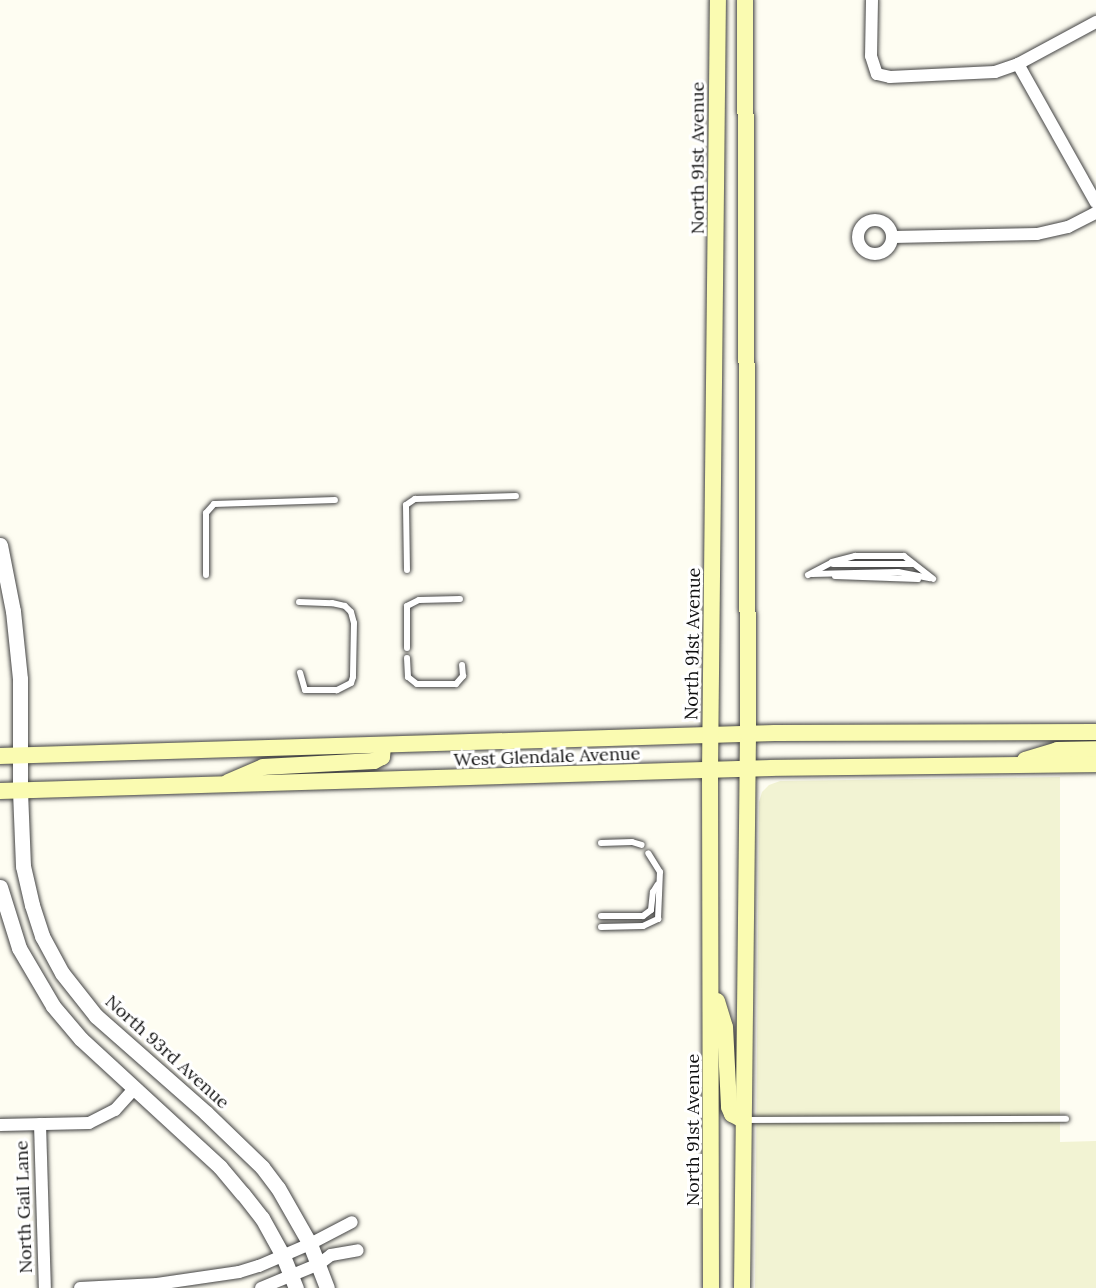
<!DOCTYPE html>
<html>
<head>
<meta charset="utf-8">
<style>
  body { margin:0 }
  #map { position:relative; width:1096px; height:1288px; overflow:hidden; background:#fefdf2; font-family:Lora,serif }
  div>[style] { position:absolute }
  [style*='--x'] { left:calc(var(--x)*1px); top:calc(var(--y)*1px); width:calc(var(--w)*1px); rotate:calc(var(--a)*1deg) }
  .farmland>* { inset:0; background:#f2f3d3 }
  .roads { filter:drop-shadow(0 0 2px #424242) drop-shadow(0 0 2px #424242) }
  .service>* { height:6px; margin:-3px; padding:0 3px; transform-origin:3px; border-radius:3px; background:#fff }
  .minor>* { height:12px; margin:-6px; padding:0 6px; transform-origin:6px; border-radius:6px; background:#fff }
  .minor>.ring { margin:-6px; padding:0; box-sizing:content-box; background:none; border:12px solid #fff; border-radius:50% }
  .tertiary>* { height:15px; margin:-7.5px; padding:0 7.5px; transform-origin:7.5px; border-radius:7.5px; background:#fff }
  .secondary>* { height:16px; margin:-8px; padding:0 8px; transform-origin:8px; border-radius:8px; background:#fafbb1 }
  span { translate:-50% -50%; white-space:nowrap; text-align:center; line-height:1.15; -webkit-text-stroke:6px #fff; paint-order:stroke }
  .street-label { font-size:18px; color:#0f0f0f }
</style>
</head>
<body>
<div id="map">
  <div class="farmland">
    <div style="clip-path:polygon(1060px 777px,1060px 1142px,1096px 1141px,1096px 1288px,755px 1288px,759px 802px,762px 792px,769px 785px,780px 781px)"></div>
  </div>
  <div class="roads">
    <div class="service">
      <div style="--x:833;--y:564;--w:80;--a:0"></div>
      <div style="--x:407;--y:570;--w:65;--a:-90.9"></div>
      <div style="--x:406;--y:505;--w:11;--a:-34"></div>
      <div style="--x:415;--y:499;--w:101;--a:-1.7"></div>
      <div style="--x:812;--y:574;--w:86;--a:-1.3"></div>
      <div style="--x:898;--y:572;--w:33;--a:11"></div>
      <div style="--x:206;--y:575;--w:62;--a:-90"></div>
      <div style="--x:206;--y:513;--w:12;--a:-48"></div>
      <div style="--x:214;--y:504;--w:121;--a:-1.9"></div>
      <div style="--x:808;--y:575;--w:27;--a:-28"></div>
      <div style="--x:832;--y:562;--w:24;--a:-15"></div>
      <div style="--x:855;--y:556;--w:49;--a:0"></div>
      <div style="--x:904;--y:556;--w:37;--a:38"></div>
      <div style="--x:835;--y:576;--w:83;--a:2.1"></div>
      <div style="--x:299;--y:602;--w:33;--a:2"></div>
      <div style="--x:332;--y:603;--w:13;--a:13"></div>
      <div style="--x:345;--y:606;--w:8;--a:45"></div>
      <div style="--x:351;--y:612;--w:11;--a:75"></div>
      <div style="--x:354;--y:623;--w:54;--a:91.1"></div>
      <div style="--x:353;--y:677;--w:6;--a:108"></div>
      <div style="--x:351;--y:683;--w:16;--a:153"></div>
      <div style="--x:337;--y:690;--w:32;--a:180"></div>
      <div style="--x:305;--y:690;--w:18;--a:-106"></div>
      <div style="--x:407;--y:648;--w:42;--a:-90"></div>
      <div style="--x:407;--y:606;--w:13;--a:-27"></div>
      <div style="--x:419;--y:600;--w:41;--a:-1.4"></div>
      <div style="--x:407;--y:658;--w:19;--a:87"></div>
      <div style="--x:408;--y:677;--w:11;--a:38"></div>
      <div style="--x:417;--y:684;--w:39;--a:0"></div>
      <div style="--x:456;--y:684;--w:11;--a:-49"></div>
      <div style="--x:463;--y:676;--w:11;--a:-95"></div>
      <div style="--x:601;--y:843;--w:31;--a:-2"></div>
      <div style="--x:632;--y:842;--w:10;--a:17"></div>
      <div style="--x:601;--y:916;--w:42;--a:0"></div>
      <div style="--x:643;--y:916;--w:10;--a:-37"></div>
      <div style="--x:651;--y:910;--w:18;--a:-84"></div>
      <div style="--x:653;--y:892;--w:9;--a:-58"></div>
      <div style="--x:601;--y:927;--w:42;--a:-1.4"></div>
      <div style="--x:643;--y:926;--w:17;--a:-25"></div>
      <div style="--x:658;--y:919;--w:47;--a:-87.6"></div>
      <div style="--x:660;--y:872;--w:22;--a:-122"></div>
      <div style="--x:745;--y:1120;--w:321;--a:-0.2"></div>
    </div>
    <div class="minor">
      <div style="--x:872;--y:0;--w:56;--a:91"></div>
      <div style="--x:871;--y:56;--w:19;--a:72"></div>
      <div style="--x:877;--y:74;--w:13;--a:13"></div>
      <div style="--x:890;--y:77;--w:105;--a:-2.7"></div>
      <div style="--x:995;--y:72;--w:24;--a:-19"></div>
      <div style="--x:1018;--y:64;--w:89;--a:-28.3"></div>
      <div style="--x:1018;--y:64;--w:159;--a:60.7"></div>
      <div class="ring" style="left:858px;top:220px;width:22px;height:22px"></div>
      <div style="--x:893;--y:237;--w:144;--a:-1.2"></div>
      <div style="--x:1037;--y:234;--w:32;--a:-13"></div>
      <div style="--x:1068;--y:227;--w:31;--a:-27"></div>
      <div style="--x:40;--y:1124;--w:164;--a:88.3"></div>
      <div style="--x:0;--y:1125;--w:89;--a:-1.3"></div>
      <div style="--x:89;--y:1123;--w:29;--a:-27"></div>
      <div style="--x:115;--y:1110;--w:28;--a:-48"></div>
      <div style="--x:80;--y:1288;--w:77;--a:-3"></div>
      <div style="--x:157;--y:1284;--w:83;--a:-8.3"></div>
      <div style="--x:239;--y:1272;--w:21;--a:-17"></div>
      <div style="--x:259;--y:1266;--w:56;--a:-23.3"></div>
      <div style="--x:310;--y:1244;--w:47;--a:-27.6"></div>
      <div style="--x:261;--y:1288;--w:63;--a:-22.5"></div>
      <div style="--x:319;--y:1264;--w:15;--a:-37"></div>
      <div style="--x:331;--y:1255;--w:27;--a:-10"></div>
    </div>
    <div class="tertiary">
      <div style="--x:0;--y:545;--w:67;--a:78.9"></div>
      <div style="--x:13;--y:611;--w:68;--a:84.1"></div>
      <div style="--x:20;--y:679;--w:112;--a:90"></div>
      <div style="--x:20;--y:791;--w:75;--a:87.7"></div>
      <div style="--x:23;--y:866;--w:40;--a:77"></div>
      <div style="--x:32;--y:905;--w:33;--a:72"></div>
      <div style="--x:42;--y:936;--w:42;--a:61.6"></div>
      <div style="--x:62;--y:973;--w:55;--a:51.7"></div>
      <div style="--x:96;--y:1016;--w:147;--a:41.4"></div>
      <div style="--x:206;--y:1113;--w:78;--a:44"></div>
      <div style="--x:262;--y:1167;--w:26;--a:53"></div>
      <div style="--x:278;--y:1188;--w:64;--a:60.3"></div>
      <div style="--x:310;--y:1244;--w:47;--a:68.9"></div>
      <div style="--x:0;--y:887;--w:64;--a:72.7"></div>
      <div style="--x:19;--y:948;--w:67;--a:59.6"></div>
      <div style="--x:53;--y:1006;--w:43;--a:49.7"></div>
      <div style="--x:81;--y:1039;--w:189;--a:42.6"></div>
      <div style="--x:220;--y:1167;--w:35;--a:50"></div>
      <div style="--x:243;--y:1194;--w:31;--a:52"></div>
      <div style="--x:262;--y:1218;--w:43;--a:61.1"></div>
      <div style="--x:283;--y:1256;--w:35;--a:68"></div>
    </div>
    <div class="secondary">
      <div style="--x:0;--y:756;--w:775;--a:-1.7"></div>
      <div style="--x:775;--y:733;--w:321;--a:-0.2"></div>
      <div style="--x:1025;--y:760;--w:34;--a:-17"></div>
      <div style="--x:1057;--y:750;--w:39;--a:-1"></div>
      <div style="--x:228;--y:782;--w:38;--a:-23"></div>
      <div style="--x:263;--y:767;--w:111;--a:-3.1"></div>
      <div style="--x:374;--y:761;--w:9;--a:-27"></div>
      <div style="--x:382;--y:757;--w:12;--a:-85"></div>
      <div style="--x:0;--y:791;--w:772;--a:-1.71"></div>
      <div style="--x:772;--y:768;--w:324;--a:-0.7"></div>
      <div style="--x:717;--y:1001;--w:27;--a:73"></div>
      <div style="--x:725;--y:1027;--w:80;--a:87.1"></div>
      <div style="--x:729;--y:1107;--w:8;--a:67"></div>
      <div style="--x:732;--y:1114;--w:13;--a:29"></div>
      <div style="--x:711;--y:1288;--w:517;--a:-90.11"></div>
      <div style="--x:710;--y:771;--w:771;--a:-89.41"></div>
      <div style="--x:742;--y:1288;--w:554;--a:-89.38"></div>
      <div style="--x:748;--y:734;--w:734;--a:-90.23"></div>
    </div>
  </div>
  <div class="street-label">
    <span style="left:698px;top:158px;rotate:-90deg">North 91st Avenue</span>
    <span style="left:693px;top:644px;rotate:-89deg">North 91st Avenue</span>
    <span style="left:547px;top:757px;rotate:-2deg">West Glendale Avenue</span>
    <span style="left:167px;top:1052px;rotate:42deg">North 93rd Avenue</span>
    <span style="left:693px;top:1130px;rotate:-90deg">North 91st Avenue</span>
    <span style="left:24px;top:1207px;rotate:-92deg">North Gail Lane</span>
  </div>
</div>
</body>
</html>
